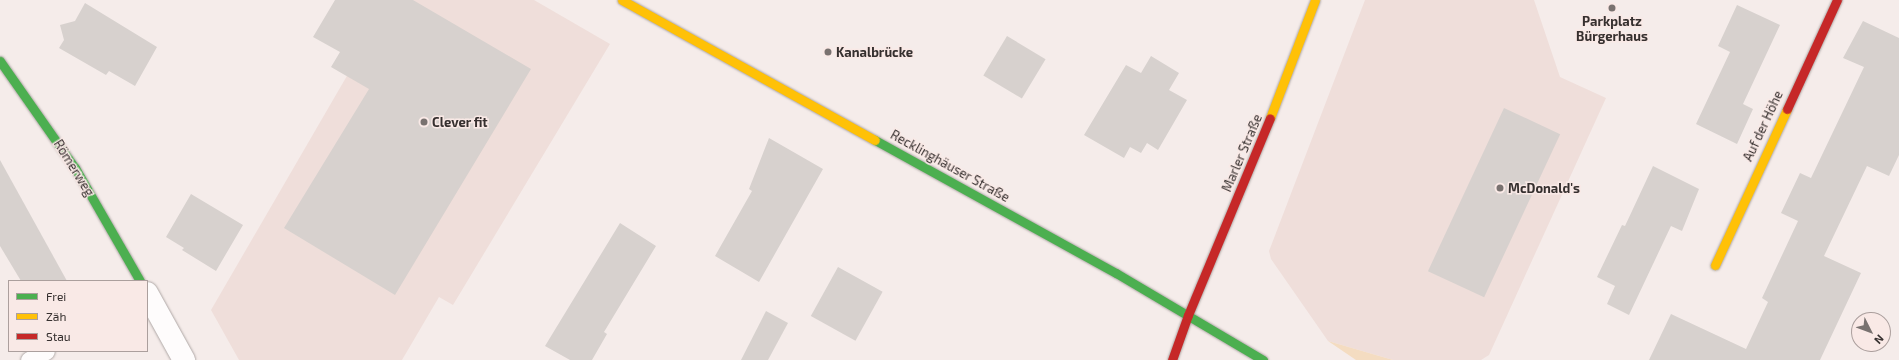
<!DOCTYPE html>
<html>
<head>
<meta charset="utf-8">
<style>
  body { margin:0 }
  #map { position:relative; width:1899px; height:360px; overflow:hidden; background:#f5ecea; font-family:"Exo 2",sans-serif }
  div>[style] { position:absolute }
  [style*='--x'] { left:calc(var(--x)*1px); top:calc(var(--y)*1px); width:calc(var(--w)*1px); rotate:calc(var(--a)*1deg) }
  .built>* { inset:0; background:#efdeda }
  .green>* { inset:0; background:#f4dcc1 }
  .building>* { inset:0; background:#d7d1ce; transform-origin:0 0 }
  .roads { filter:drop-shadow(0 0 1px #afa8a6) drop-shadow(0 0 1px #afa8a6) }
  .lane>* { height:17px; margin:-8.5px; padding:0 8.5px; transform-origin:8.5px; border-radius:8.5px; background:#fefcfc }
  .street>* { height:22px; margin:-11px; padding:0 11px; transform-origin:11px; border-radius:11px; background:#fefcfc }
  .fast>* { height:9px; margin:-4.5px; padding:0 4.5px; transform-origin:4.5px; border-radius:4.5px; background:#4caf50 }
  .slow>* { height:9px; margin:-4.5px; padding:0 4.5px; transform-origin:4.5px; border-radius:4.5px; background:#ffc107 }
  .jam>* { height:9px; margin:-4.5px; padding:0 4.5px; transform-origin:4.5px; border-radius:4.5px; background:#c62828 }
  .dots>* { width:11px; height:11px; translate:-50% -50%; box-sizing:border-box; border:2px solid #f9e9e6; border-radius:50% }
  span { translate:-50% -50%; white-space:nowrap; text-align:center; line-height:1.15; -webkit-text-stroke:3px #f9e9e6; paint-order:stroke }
  .poi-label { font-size:13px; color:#36302f; font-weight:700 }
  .left { translate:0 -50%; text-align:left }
  .street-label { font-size:13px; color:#36302f }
  .legend { position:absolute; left:8px; top:280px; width:140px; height:72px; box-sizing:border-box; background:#f9e9e6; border:1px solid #ab9f9d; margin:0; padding:5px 7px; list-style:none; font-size:12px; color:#36302f }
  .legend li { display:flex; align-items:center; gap:8px; height:20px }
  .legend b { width:20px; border:1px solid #ab9f9d }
  .north { position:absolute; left:1851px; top:312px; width:40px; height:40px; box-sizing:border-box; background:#f9e9e6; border:1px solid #ab9f9d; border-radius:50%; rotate:132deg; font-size:11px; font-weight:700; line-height:16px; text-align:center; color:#36302f }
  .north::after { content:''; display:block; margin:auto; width:14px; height:18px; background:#797270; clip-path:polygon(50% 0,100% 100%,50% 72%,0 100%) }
</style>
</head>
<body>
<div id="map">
  <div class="built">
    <div style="clip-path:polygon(391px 0,534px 0,610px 44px,453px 305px,439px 297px,402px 360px,239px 360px,211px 310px)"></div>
    <div style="clip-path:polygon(1365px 0,1534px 0,1560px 77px,1606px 98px,1489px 355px,1481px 360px,1393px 360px,1328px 341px,1271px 259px,1269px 251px)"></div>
  </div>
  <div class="green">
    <div style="clip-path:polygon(1328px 341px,1393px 360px,1356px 360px)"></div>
  </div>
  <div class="building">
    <div style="clip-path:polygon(335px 0,413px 0,531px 69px,395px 295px,284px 228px,369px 89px,331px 67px,340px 52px,313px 37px)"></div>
    <div style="clip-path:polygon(85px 3px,157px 47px,135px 86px,109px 71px,106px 75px,59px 48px,64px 40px,60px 25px,75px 21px)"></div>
    <div style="clip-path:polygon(1737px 5px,1780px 25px,1743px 104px,1753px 109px,1737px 144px,1696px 124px,1730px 52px,1718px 46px)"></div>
    <div style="clip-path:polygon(1863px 21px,1899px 38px,1899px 155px,1889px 176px,1867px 166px,1824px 256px,1861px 273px,1820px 360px,1649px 360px,1671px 314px,1746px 349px,1768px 302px,1762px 298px,1798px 221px,1781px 213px,1800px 173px,1811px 178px,1864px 67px,1843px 58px)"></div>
    <div style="left:1007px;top:36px;width:45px;height:46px;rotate:31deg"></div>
    <div style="clip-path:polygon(1151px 56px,1179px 73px,1169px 90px,1187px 100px,1158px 150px,1147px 143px,1141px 153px,1130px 147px,1124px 158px,1084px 135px,1126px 65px,1141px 73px)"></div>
    <div style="left:1504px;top:108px;width:62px;height:180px;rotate:25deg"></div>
    <div style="clip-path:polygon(769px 138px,823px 169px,759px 282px,715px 256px,752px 191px,749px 189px)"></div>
    <div style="clip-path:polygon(0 160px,67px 281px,21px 281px,0 246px)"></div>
    <div style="clip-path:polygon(1653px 166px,1699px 189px,1682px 231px,1671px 226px,1629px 315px,1607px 304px,1615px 286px,1597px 277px,1622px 225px,1625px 226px)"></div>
    <div style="clip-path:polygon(191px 194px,243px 225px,216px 271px,182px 250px,184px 248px,166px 237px)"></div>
    <div style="clip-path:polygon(620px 223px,656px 246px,604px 332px,607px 334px,592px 360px,570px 360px,545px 346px)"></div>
    <div style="left:838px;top:267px;width:51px;height:56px;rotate:29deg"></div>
    <div style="clip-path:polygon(766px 311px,788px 323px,768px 360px,741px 360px)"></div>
  </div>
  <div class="roads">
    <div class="lane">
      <div style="--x:29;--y:360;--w:19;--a:-28"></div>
    </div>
    <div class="street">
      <div style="--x:147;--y:293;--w:77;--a:61.1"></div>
    </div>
    <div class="fast">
      <div style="--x:0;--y:61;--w:131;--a:55"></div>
      <div style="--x:75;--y:168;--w:130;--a:60.1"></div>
      <div style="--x:875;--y:140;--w:275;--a:28.9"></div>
      <div style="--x:1116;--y:273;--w:171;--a:30.6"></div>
    </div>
    <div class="slow">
      <div style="--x:622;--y:0;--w:289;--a:29"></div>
      <div style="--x:1270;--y:118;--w:126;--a:-69.1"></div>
      <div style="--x:1715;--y:265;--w:172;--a:-65.2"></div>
    </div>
    <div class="jam">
      <div style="--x:1787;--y:109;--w:120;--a:-65.4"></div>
      <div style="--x:1172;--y:360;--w:48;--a:-70.4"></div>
      <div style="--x:1188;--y:315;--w:213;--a:-67.4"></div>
    </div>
  </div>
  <div class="dots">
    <div style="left:1612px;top:8px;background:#797270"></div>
    <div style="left:828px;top:52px;background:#797270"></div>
    <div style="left:424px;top:122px;background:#797270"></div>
    <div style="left:1500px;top:188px;background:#797270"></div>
  </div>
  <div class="poi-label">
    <span style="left:1612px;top:29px">Parkplatz<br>Bürgerhaus</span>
    <span class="left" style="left:836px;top:52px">Kanalbrücke</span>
    <span class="left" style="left:432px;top:122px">Clever fit</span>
    <span class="left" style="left:1508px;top:188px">McDonald's</span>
  </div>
  <div class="street-label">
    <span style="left:1763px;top:126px;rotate:-65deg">Auf der Höhe</span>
    <span style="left:1242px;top:153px;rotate:-67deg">Marler Straße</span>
    <span style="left:950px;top:166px;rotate:29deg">Recklinghäuser Straße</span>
    <span style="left:74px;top:168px;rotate:58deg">Römerweg</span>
  </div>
  <ul class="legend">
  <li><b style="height:5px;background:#4caf50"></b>Frei</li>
  <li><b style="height:5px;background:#ffc107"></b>Zäh</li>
  <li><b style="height:5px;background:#c62828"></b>Stau</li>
  </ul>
  <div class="north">N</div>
</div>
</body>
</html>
